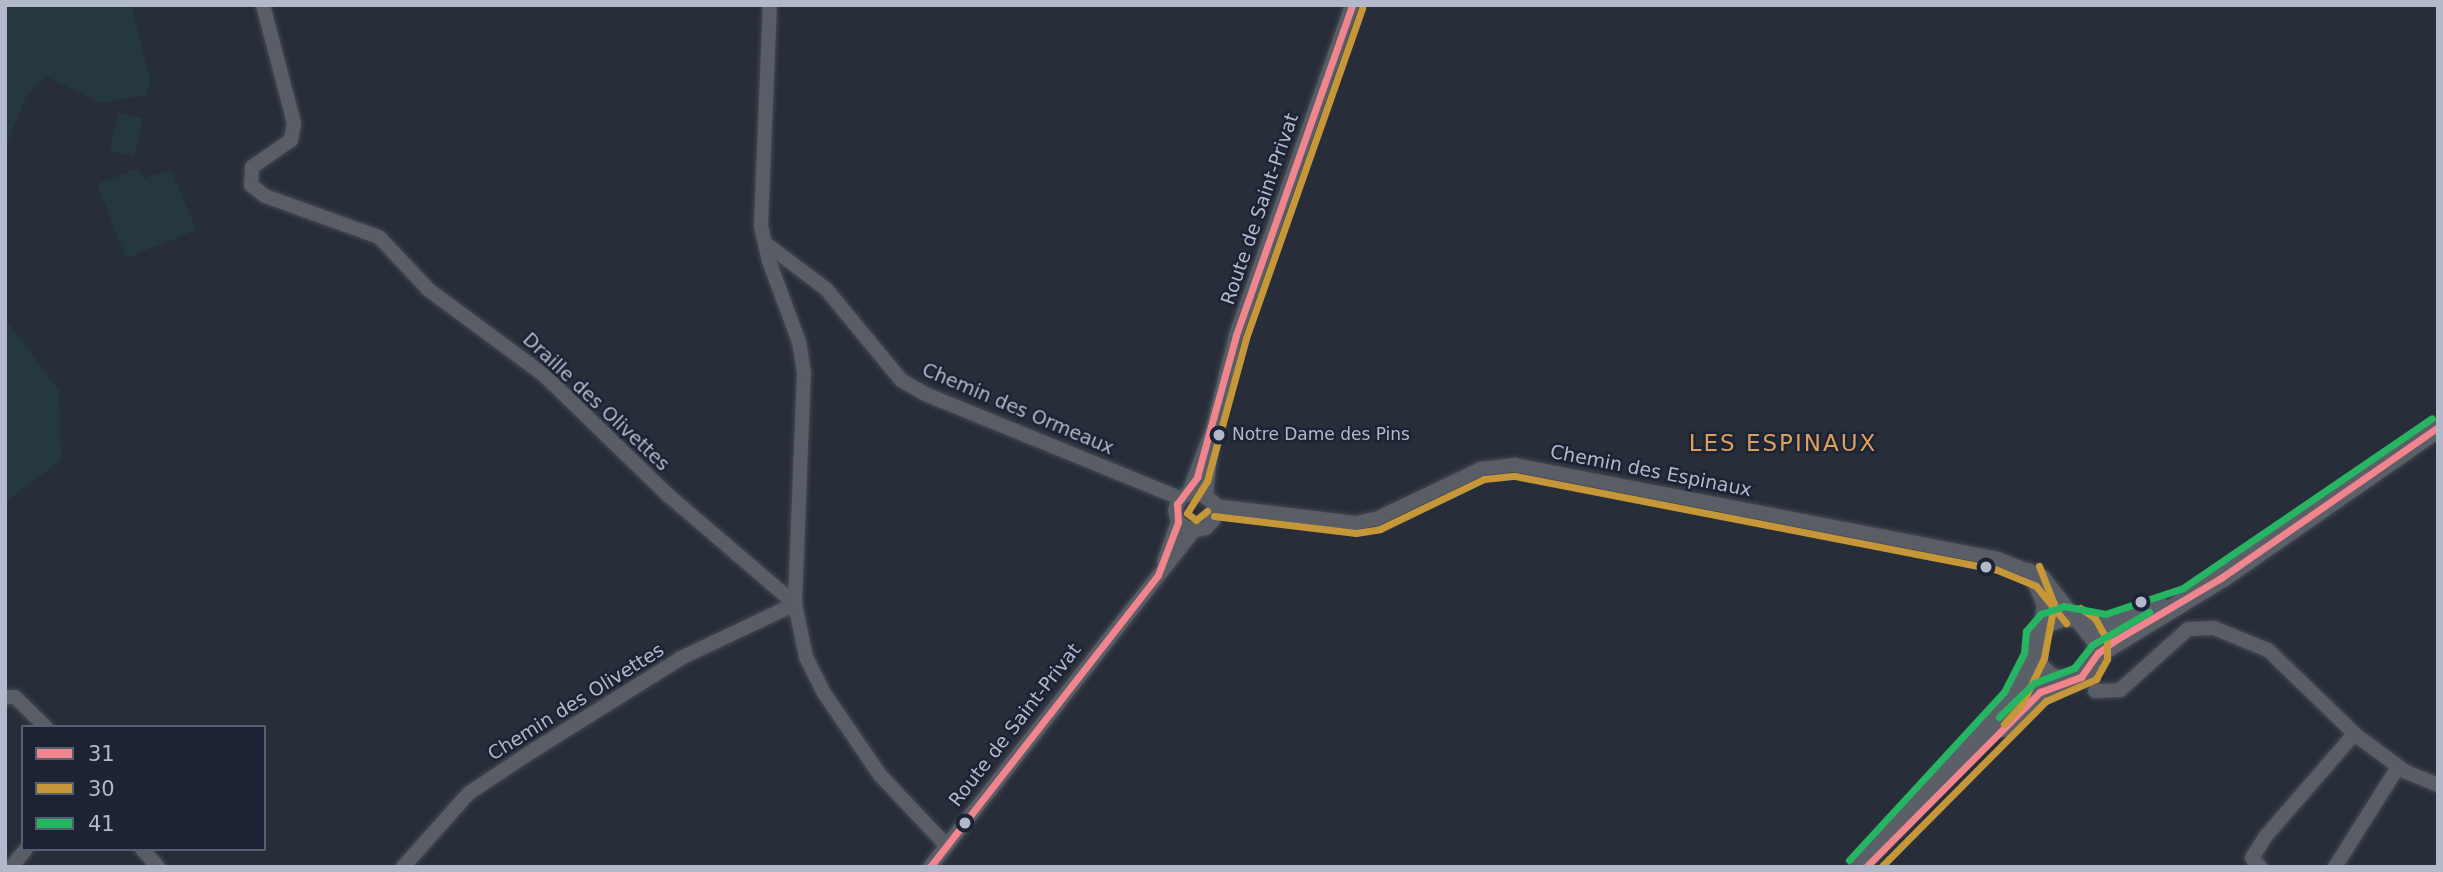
<!DOCTYPE html>
<html>
<head>
<meta charset="utf-8">
<style>
  body { margin:0 }
  #map { position:relative; width:2443px; height:872px; overflow:hidden; background:#282e39; font-family:"DejaVu Sans",sans-serif }
  div>[style] { position:absolute }
  [style*='--x'] { left:calc(var(--x)*1px); top:calc(var(--y)*1px); width:calc(var(--w)*1px); rotate:calc(var(--a)*1deg) }
  .green>* { inset:0; background:#25383f; transform-origin:0 0 }
  .roads { filter:drop-shadow(0 0 2px #454952) drop-shadow(0 0 2px #454952) }
  .minor>* { height:14px; margin:-7px; padding:0 7px; transform-origin:7px; border-radius:7px; background:#595d66 }
  .major>* { height:19px; margin:-9.5px; padding:0 9.5px; transform-origin:9.5px; border-radius:9.5px; background:#5b5f68 }
  .bus-1>* { height:7px; margin:-3.5px; padding:0 3.5px; transform-origin:3.5px; border-radius:3.5px; background:#f0858d }
  .bus-2>* { height:7px; margin:-3.5px; padding:0 3.5px; transform-origin:3.5px; border-radius:3.5px; background:#c59738 }
  .bus-3>* { height:7px; margin:-3.5px; padding:0 3.5px; transform-origin:3.5px; border-radius:3.5px; background:#26b663 }
  .dots>* { width:19px; height:19px; translate:-50% -50%; box-sizing:border-box; border:4px solid #1b2334; border-radius:50% }
  span { translate:-50% -50%; white-space:nowrap; text-align:center; line-height:1.15; -webkit-text-stroke:5px #1b2334; paint-order:stroke }
  .bus-label { font-size:17px; color:#b2b9ca }
  .left { translate:0 -50%; text-align:left }
  .street-label { font-size:19px; color:#b2b9ca }
  .quarter-label { font-size:23px; color:#dd9f5a; letter-spacing:2px }
  .frame { position:absolute; inset:0; border:7px solid #b2b9ca; pointer-events:none }
  .legend { position:absolute; left:21px; top:725px; width:245px; height:126px; box-sizing:border-box; background:#1b2334; border:2px solid #575f70; margin:0; padding:9px 12px; list-style:none; font-size:21px; color:#b2b9ca }
  .legend li { display:flex; align-items:center; gap:14px; height:35px }
  .legend b { width:35px; border:2px solid #575f70 }
</style>
</head>
<body>
<div id="map">
  <div class="green">
    <div style="clip-path:polygon(5px 5px,131px 5px,150px 79px,146px 95px,101px 103px,45px 76px,27px 94px,5px 149px)"></div>
    <div style="left:118px;top:113px;width:25px;height:39px;rotate:12deg"></div>
    <div style="clip-path:polygon(138px 168px,143px 179px,171px 169px,196px 230px,126px 258px,97px 184px)"></div>
    <div style="clip-path:polygon(5px 318px,59px 391px,61px 460px,5px 502px)"></div>
  </div>
  <div class="roads">
    <div class="minor">
      <div style="--x:263;--y:5;--w:122;--a:75.3"></div>
      <div style="--x:294;--y:123;--w:17;--a:100"></div>
      <div style="--x:291;--y:140;--w:47;--a:145.3"></div>
      <div style="--x:252;--y:167;--w:18;--a:93"></div>
      <div style="--x:251;--y:185;--w:18;--a:38"></div>
      <div style="--x:265;--y:196;--w:121;--a:19.8"></div>
      <div style="--x:379;--y:237;--w:73;--a:46.7"></div>
      <div style="--x:429;--y:290;--w:143;--a:36.5"></div>
      <div style="--x:544;--y:375;--w:173;--a:44.1"></div>
      <div style="--x:668;--y:495;--w:167;--a:40.6"></div>
      <div style="--x:795;--y:604;--w:54;--a:78.3"></div>
      <div style="--x:806;--y:657;--w:40;--a:63.4"></div>
      <div style="--x:824;--y:693;--w:99;--a:55.7"></div>
      <div style="--x:880;--y:775;--w:96;--a:46.7"></div>
      <div style="--x:765;--y:243;--w:76;--a:37"></div>
      <div style="--x:826;--y:289;--w:118;--a:50.5"></div>
      <div style="--x:901;--y:380;--w:28;--a:30"></div>
      <div style="--x:925;--y:394;--w:275;--a:22.2"></div>
      <div style="--x:1189;--y:492;--w:68;--a:-69.4"></div>
      <div style="--x:1213;--y:428;--w:96;--a:-76.1"></div>
      <div style="--x:1236;--y:335;--w:350;--a:-70.6"></div>
      <div style="--x:1206;--y:494;--w:44;--a:-83.5"></div>
      <div style="--x:1215;--y:506;--w:141;--a:6.9"></div>
      <div style="--x:1355;--y:523;--w:21;--a:-11"></div>
      <div style="--x:1376;--y:519;--w:116;--a:-25.5"></div>
      <div style="--x:1481;--y:469;--w:34;--a:-7"></div>
      <div style="--x:1515;--y:465;--w:492;--a:11"></div>
      <div style="--x:1998;--y:559;--w:48;--a:21.8"></div>
      <div style="--x:2043;--y:577;--w:51;--a:52.2"></div>
      <div style="--x:1164;--y:562;--w:42;--a:-70.7"></div>
      <div style="--x:1178;--y:522;--w:12;--a:-104"></div>
      <div style="--x:1175;--y:510;--w:13;--a:-67"></div>
      <div style="--x:1180;--y:498;--w:17;--a:-25"></div>
      <div style="--x:1195;--y:491;--w:21;--a:31"></div>
      <div style="--x:1213;--y:502;--w:17;--a:87"></div>
      <div style="--x:1214;--y:519;--w:12;--a:132"></div>
      <div style="--x:1206;--y:528;--w:13;--a:167"></div>
      <div style="--x:1193;--y:531;--w:17;--a:-149"></div>
      <div style="--x:2029;--y:570;--w:38;--a:67"></div>
      <div style="--x:2044;--y:605;--w:24;--a:99"></div>
      <div style="--x:2095;--y:691;--w:25;--a:-2"></div>
      <div style="--x:2120;--y:690;--w:91;--a:-41.9"></div>
      <div style="--x:2188;--y:629;--w:26;--a:-2"></div>
      <div style="--x:2214;--y:628;--w:58;--a:22.2"></div>
      <div style="--x:2268;--y:650;--w:124;--a:44"></div>
      <div style="--x:2357;--y:736;--w:61;--a:36.3"></div>
      <div style="--x:2406;--y:772;--w:35;--a:22"></div>
      <div style="--x:5;--y:697;--w:10;--a:0"></div>
      <div style="--x:15;--y:697;--w:43;--a:44.1"></div>
      <div style="--x:142;--y:849;--w:24;--a:48"></div>
      <div style="--x:11;--y:867;--w:23;--a:-50"></div>
      <div style="--x:403;--y:867;--w:99;--a:-48.3"></div>
      <div style="--x:469;--y:793;--w:78;--a:-33.5"></div>
      <div style="--x:534;--y:750;--w:173;--a:-32"></div>
      <div style="--x:681;--y:658;--w:126;--a:-25.3"></div>
      <div style="--x:795;--y:604;--w:231;--a:-87.8"></div>
      <div style="--x:804;--y:373;--w:31;--a:-99"></div>
      <div style="--x:799;--y:342;--w:86;--a:-110.3"></div>
      <div style="--x:769;--y:261;--w:37;--a:-103"></div>
      <div style="--x:761;--y:225;--w:220;--a:-87.7"></div>
      <div style="--x:930;--y:867;--w:427;--a:-51.9"></div>
      <div style="--x:2260;--y:867;--w:12;--a:-132"></div>
      <div style="--x:2252;--y:858;--w:26;--a:-58"></div>
      <div style="--x:2266;--y:836;--w:135;--a:-49.2"></div>
      <div style="--x:2335;--y:867;--w:118;--a:-57.8"></div>
    </div>
    <div class="major">
      <div style="--x:2079;--y:619;--w:29;--a:52"></div>
      <div style="--x:2097;--y:642;--w:23;--a:97"></div>
      <div style="--x:2094;--y:665;--w:26;--a:143"></div>
      <div style="--x:2073;--y:681;--w:23;--a:-170"></div>
      <div style="--x:2050;--y:677;--w:20;--a:-135"></div>
      <div style="--x:2036;--y:663;--w:14;--a:-102"></div>
      <div style="--x:2033;--y:649;--w:14;--a:-78"></div>
      <div style="--x:2036;--y:635;--w:17;--a:-50"></div>
      <div style="--x:2047;--y:622;--w:18;--a:-19"></div>
      <div style="--x:2064;--y:616;--w:10;--a:6"></div>
      <div style="--x:2074;--y:617;--w:5;--a:22"></div>
      <div style="--x:2079;--y:619;--w:17;--a:21"></div>
      <div style="--x:2095;--y:625;--w:11;--a:0"></div>
      <div style="--x:2106;--y:625;--w:58;--a:-18.1"></div>
      <div style="--x:2098;--y:653;--w:144;--a:-31.4"></div>
      <div style="--x:2221;--y:578;--w:264;--a:-34.8"></div>
      <div style="--x:2003;--y:727;--w:51;--a:-43.4"></div>
      <div style="--x:2040;--y:692;--w:25;--a:-26"></div>
      <div style="--x:1857;--y:867;--w:230;--a:-47.3"></div>
      <div style="--x:2013;--y:698;--w:47;--a:-63.4"></div>
    </div>
  </div>
  <div class="bus-1">
    <div style="--x:930;--y:867;--w:370;--a:-52"></div>
    <div style="--x:1158;--y:575;--w:57;--a:-69.3"></div>
    <div style="--x:1178;--y:522;--w:18;--a:-93"></div>
    <div style="--x:1177;--y:504;--w:34;--a:-53"></div>
    <div style="--x:1197;--y:477;--w:147;--a:-74.6"></div>
    <div style="--x:1236;--y:335;--w:350;--a:-70.6"></div>
    <div style="--x:1866;--y:867;--w:247;--a:-45.2"></div>
    <div style="--x:2040;--y:692;--w:44;--a:-20.1"></div>
    <div style="--x:2081;--y:677;--w:29;--a:-55"></div>
    <div style="--x:2098;--y:653;--w:20;--a:-37"></div>
    <div style="--x:2114;--y:641;--w:124;--a:-30.5"></div>
    <div style="--x:2221;--y:578;--w:264;--a:-34.8"></div>
  </div>
  <div class="bus-2">
    <div style="--x:1207;--y:511;--w:14;--a:141"></div>
    <div style="--x:1196;--y:520;--w:11;--a:-142"></div>
    <div style="--x:1187;--y:513;--w:38;--a:-58"></div>
    <div style="--x:1207;--y:481;--w:148;--a:-74.7"></div>
    <div style="--x:1246;--y:338;--w:350;--a:-70.6"></div>
    <div style="--x:1214;--y:516;--w:143;--a:6.8"></div>
    <div style="--x:1356;--y:533;--w:24;--a:-9"></div>
    <div style="--x:1380;--y:529;--w:115;--a:-25.7"></div>
    <div style="--x:1484;--y:479;--w:31;--a:-6"></div>
    <div style="--x:1515;--y:476;--w:489;--a:11"></div>
    <div style="--x:1995;--y:569;--w:44;--a:22.5"></div>
    <div style="--x:2036;--y:586;--w:48;--a:51"></div>
    <div style="--x:2004;--y:724;--w:27;--a:-48"></div>
    <div style="--x:2022;--y:704;--w:51;--a:-64.4"></div>
    <div style="--x:2044;--y:658;--w:55;--a:-79.5"></div>
    <div style="--x:2054;--y:604;--w:41;--a:-111.5"></div>
    <div style="--x:1881;--y:867;--w:234;--a:-45.2"></div>
    <div style="--x:2046;--y:701;--w:55;--a:-23.7"></div>
    <div style="--x:2096;--y:679;--w:23;--a:-61"></div>
    <div style="--x:2107;--y:659;--w:19;--a:-90"></div>
    <div style="--x:2107;--y:640;--w:25;--a:-119"></div>
    <div style="--x:2095;--y:618;--w:18;--a:-146"></div>
  </div>
  <div class="bus-3">
    <div style="--x:1999;--y:717;--w:49;--a:-44.2"></div>
    <div style="--x:2034;--y:683;--w:43;--a:-20.6"></div>
    <div style="--x:2074;--y:668;--w:29;--a:-52"></div>
    <div style="--x:2092;--y:645;--w:66;--a:-30.1"></div>
    <div style="--x:1849;--y:860;--w:229;--a:-47.3"></div>
    <div style="--x:2004;--y:692;--w:44;--a:-62.9"></div>
    <div style="--x:2024;--y:653;--w:22;--a:-85"></div>
    <div style="--x:2026;--y:631;--w:23;--a:-49"></div>
    <div style="--x:2041;--y:614;--w:24;--a:-19"></div>
    <div style="--x:2064;--y:606;--w:42;--a:11"></div>
    <div style="--x:2105;--y:614;--w:82;--a:-18.4"></div>
    <div style="--x:2183;--y:588;--w:301;--a:-34.3"></div>
  </div>
  <div class="dots">
    <div style="left:1219px;top:435px;background:#b2b9ca"></div>
    <div style="left:1986px;top:567px;background:#b2b9ca"></div>
    <div style="left:2141px;top:602px;background:#b2b9ca"></div>
    <div style="left:965px;top:823px;background:#b2b9ca"></div>
  </div>
  <div class="bus-label">
    <span class="left" style="left:1232px;top:435px">Notre Dame des Pins</span>
  </div>
  <div class="street-label">
    <span style="left:1260px;top:209px;rotate:-71deg">Route de Saint-Privat</span>
    <span style="left:596px;top:402px;rotate:43deg">Draille des Olivettes</span>
    <span style="left:1018px;top:409px;rotate:23deg">Chemin des Ormeaux</span>
    <span style="left:1651px;top:471px;rotate:11deg">Chemin des Espinaux</span>
    <span style="left:576px;top:702px;rotate:-32deg">Chemin des Olivettes</span>
    <span style="left:1015px;top:725px;rotate:-52deg">Route de Saint-Privat</span>
  </div>
  <div class="quarter-label">
    <span style="left:1783px;top:443px">LES ESPINAUX</span>
  </div>
  <div class="frame"></div>
  <ul class="legend">
  <li><b style="height:9px;background:#f0858d"></b>31</li>
  <li><b style="height:9px;background:#c59738"></b>30</li>
  <li><b style="height:9px;background:#26b663"></b>41</li>
  </ul>
</div>
</body>
</html>
